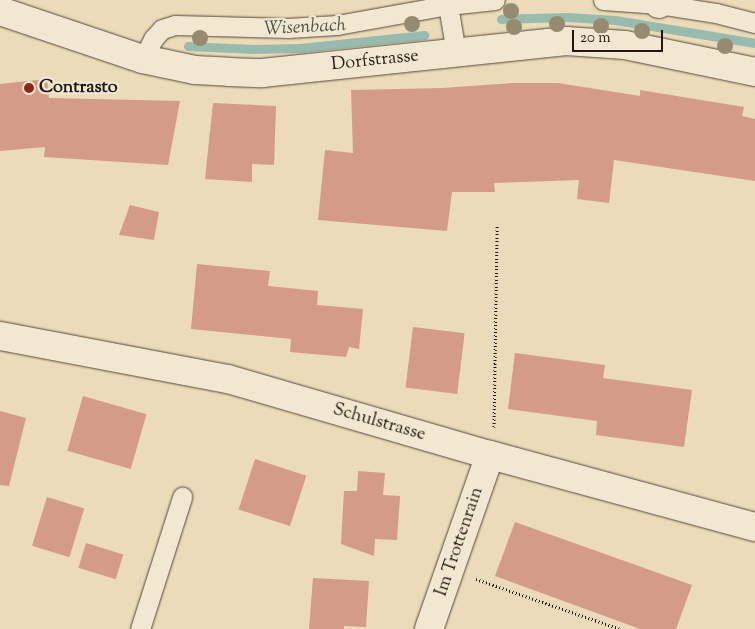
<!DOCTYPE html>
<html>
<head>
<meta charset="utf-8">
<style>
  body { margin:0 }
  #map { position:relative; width:755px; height:629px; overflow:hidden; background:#ebdbb8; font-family:"Sorts Mill Goudy",serif }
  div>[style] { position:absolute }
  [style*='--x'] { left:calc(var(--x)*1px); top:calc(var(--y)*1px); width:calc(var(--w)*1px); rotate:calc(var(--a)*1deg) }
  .stream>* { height:9px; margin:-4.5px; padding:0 4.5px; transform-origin:4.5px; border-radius:4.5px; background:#98bbae }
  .building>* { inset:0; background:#d49b87; transform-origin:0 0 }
  .path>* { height:3px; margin-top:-1.5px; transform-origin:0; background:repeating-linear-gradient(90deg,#211710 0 1px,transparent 0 3.5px) }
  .roads { filter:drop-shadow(0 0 1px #54483a) drop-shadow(0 0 1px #54483a) }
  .service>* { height:19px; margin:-9.5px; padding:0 9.5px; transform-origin:9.5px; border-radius:9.5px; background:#f2e8d1 }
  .minor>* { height:28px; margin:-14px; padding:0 14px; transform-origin:14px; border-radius:14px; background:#f2e8d1 }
  .secondary>* { height:28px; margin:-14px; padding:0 14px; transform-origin:14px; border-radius:14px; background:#f2e8d1 }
  .trees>* { width:16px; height:16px; margin:-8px; border-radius:50%; background:#948b71 }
  .dots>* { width:14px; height:14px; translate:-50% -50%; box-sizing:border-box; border:2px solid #f2e8d1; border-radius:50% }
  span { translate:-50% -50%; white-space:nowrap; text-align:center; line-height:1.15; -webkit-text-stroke:4.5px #f2e8d1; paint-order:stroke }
  .street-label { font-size:18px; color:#211710 }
  .poi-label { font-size:18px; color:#211710; font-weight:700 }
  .left { translate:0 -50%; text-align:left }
  .water-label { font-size:19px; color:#4b5047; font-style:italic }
  .scale { position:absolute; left:572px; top:30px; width:91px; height:22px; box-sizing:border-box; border:2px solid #211710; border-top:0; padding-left:6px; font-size:15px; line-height:18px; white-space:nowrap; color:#211710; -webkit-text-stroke:4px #f2e8d1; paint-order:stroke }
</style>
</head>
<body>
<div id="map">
  <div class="stream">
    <div style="--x:501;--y:19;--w:66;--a:-1.7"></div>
    <div style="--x:567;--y:17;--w:48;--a:3.6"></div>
    <div style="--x:615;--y:20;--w:142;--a:9.3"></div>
    <div style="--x:188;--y:46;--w:65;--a:2.6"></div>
    <div style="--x:253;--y:49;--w:47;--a:-1.2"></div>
    <div style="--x:300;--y:48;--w:125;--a:-6"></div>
  </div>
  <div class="building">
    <div style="clip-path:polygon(47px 79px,49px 98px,180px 101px,168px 165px,44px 157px,45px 147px,0 151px,0 84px)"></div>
    <div style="clip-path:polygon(512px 83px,558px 83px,640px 96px,640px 90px,744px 107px,742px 116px,755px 119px,755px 181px,614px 160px,609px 203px,577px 199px,579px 180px,494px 183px,495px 192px,452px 192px,447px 231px,318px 220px,325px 150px,353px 153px,351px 90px,442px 88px)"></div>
    <div style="clip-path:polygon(213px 103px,276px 106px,274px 165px,252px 164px,252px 182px,205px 179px)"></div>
    <div style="clip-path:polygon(130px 205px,159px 212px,154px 240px,119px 235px)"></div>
    <div style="clip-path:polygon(197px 264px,270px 271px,268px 286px,318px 291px,317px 305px,363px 309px,359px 349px,349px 347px,346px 357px,290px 352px,291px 339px,191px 329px)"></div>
    <div style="left:413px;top:327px;width:52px;height:61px;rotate:7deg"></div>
    <div style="clip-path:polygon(515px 353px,605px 365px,603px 378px,692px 390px,684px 447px,596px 435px,597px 421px,508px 409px)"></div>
    <div style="left:83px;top:396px;width:66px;height:57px;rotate:16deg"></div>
    <div style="clip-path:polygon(0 411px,26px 418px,9px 486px,0 485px)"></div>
    <div style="left:255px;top:459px;width:54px;height:53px;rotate:18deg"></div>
    <div style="clip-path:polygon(358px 471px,385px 473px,383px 495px,400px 496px,397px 540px,375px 539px,374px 556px,341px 544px,344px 491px,357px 491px)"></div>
    <div style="left:47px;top:497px;width:39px;height:51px;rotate:17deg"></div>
    <div style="clip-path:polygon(515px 522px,692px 585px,676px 629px,640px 629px,495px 576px)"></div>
    <div style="left:86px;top:543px;width:39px;height:26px;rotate:17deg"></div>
    <div style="clip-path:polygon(313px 578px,369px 581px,366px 627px,344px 626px,344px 629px,309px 629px)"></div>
  </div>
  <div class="path">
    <div style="--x:494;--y:427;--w:202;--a:-89.1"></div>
    <div style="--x:476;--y:579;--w:152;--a:19.1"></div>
  </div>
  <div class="roads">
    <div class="service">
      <div style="--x:603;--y:0;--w:56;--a:4.1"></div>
      <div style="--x:659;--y:4;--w:58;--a:9"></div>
      <div style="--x:716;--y:13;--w:40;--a:14.4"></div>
      <div style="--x:448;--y:5;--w:49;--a:80.5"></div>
      <div style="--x:143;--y:59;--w:22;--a:-63"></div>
      <div style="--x:153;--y:39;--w:13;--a:-48"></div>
      <div style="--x:162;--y:29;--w:14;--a:-17"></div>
      <div style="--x:175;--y:25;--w:113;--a:1.5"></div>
      <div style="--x:288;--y:28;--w:49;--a:-3.5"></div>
      <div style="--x:337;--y:25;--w:113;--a:-10.2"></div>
      <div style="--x:448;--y:5;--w:47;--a:-6.1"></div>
      <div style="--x:140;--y:629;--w:139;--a:-72.3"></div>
    </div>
    <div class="minor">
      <div style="--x:659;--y:4;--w:4;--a:-76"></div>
      <div style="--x:0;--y:336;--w:232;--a:10.7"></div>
      <div style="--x:228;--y:379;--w:273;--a:16.2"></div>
      <div style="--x:490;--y:455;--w:275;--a:15.2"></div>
      <div style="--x:429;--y:629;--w:184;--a:-70.7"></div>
    </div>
    <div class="secondary">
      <div style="--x:0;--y:11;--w:151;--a:18.6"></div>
      <div style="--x:143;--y:59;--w:53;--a:11.9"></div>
      <div style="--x:195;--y:70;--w:34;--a:3"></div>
      <div style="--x:229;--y:72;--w:33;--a:2"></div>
      <div style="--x:262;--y:73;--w:306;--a:-6"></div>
      <div style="--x:566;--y:41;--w:59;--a:3.9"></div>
      <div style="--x:625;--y:45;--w:133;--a:11.7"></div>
    </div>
  </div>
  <div class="trees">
    <div style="left:511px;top:11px"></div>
    <div style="left:412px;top:24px"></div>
    <div style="left:557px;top:24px"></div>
    <div style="left:601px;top:26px"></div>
    <div style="left:514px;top:27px"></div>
    <div style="left:642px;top:31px"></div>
    <div style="left:200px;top:38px"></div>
    <div style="left:725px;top:46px"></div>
  </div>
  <div class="dots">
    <div style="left:29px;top:88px;background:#8f2418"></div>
  </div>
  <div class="street-label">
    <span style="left:375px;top:61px;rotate:-6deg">Dorfstrasse</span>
    <span style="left:379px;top:423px;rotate:16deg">Schulstrasse</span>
    <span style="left:460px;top:542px;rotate:-71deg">Im Trottenrain</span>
  </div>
  <div class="poi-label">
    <span class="left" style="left:39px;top:88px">Contrasto</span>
  </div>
  <div class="water-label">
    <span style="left:305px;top:28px;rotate:-3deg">Wisenbach</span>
  </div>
  <div class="scale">20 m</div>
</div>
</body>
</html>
